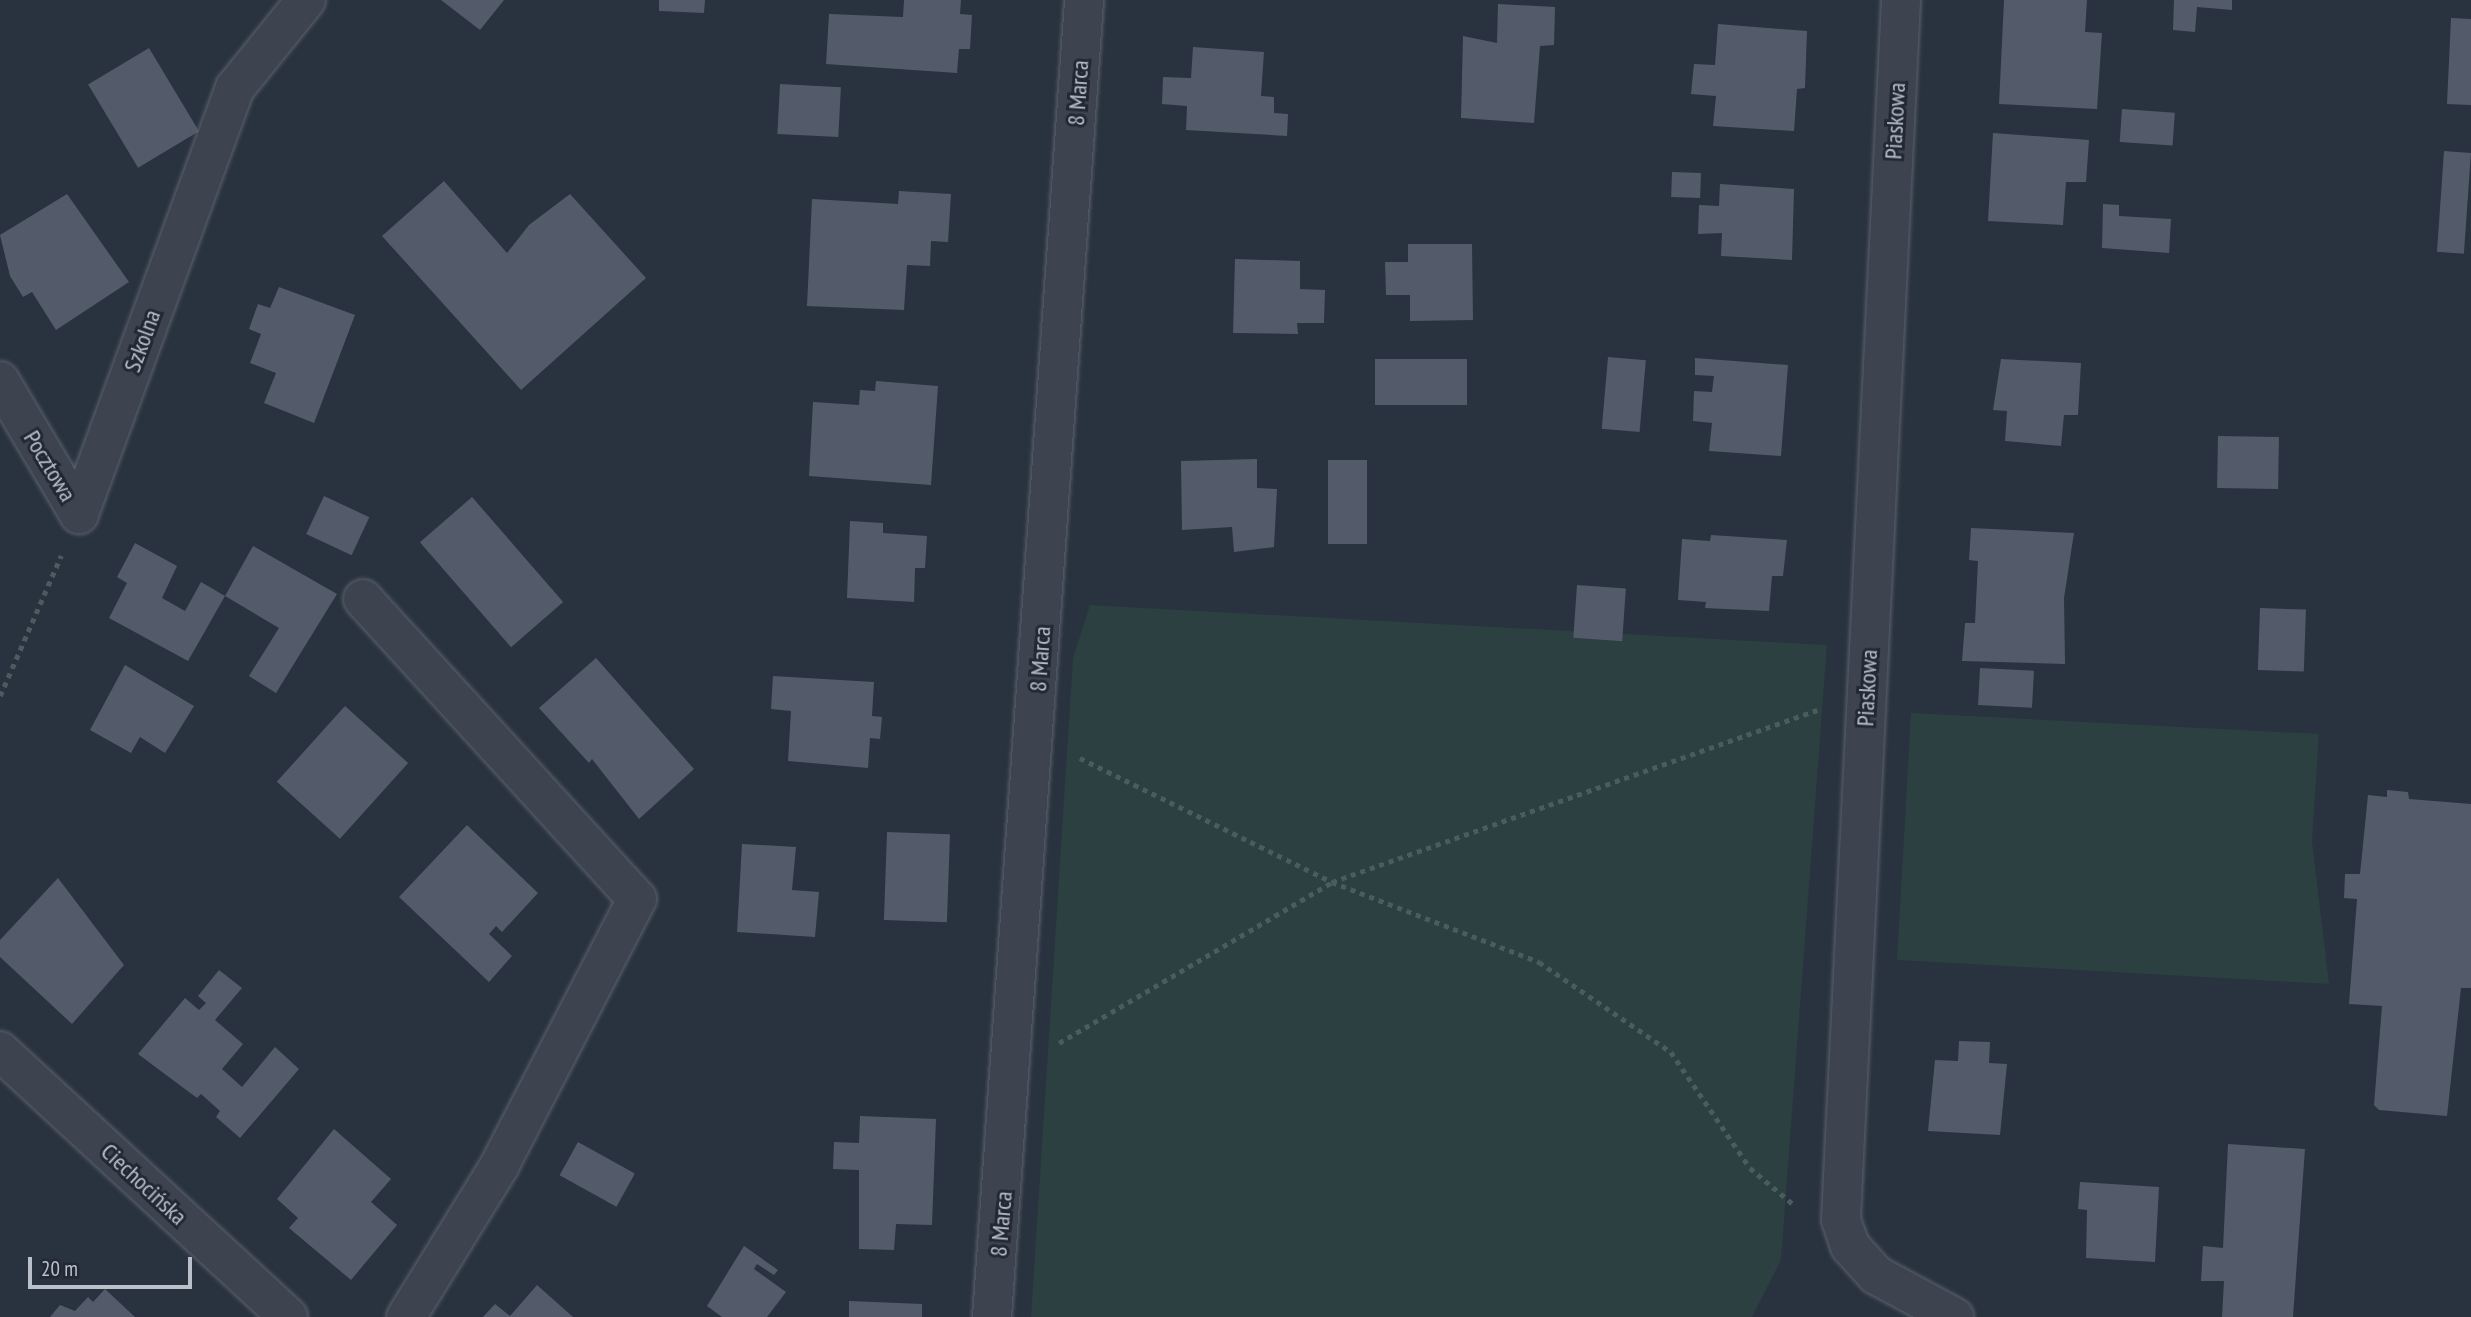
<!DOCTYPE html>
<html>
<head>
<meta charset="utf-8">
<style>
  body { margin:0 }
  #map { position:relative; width:2471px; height:1317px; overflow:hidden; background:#29323f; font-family:"PT Sans Narrow",sans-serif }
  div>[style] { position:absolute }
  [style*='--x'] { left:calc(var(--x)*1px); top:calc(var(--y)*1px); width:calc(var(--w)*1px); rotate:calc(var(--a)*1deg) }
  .green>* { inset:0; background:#2c3f41 }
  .building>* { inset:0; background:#535b6a; transform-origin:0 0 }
  .path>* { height:4.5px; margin-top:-2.25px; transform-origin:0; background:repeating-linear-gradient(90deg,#4b5c5f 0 5px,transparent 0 10px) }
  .roads { filter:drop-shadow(0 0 2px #5b626d) drop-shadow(0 0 2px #5b626d) }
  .minor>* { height:38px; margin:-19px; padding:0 19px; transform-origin:19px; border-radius:19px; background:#3d444f }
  span { translate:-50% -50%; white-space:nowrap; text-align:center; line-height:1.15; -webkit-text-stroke:6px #222935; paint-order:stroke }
  .street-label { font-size:24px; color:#bac0ca }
  .scale { position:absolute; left:28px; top:1257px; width:164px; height:32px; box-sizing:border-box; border:4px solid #bac0ca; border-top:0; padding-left:9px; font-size:21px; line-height:24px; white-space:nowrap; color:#bac0ca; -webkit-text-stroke:5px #222935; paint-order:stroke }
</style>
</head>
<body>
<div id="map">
  <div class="green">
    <div style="clip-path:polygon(1090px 605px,1827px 645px,1781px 1260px,1752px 1317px,1031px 1317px,1073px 658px)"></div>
    <div style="clip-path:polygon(1911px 713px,2319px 734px,2312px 842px,2329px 984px,1897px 960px)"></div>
  </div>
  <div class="building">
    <div style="clip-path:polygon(441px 0,504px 0,480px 30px)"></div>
    <div style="clip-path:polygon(659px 0,705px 0,704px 13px,659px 11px)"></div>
    <div style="clip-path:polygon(904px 0,961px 0,960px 14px,972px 15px,970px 49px,959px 49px,957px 73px,826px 64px,829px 14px,903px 17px)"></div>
    <div style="clip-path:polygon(2004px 0,2087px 0,2085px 32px,2102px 33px,2097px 109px,1999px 104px)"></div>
    <div style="clip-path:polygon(2174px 0,2232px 0,2232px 10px,2197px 7px,2195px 32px,2173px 30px)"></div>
    <div style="clip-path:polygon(1498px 4px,1555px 7px,1554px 45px,1540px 46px,1534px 123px,1461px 118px,1463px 36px,1497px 43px)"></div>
    <div style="clip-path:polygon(2451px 18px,2471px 19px,2471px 105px,2447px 104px)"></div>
    <div style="clip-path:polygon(1718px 24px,1807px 31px,1805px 88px,1797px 89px,1794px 131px,1713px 126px,1716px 96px,1691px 94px,1694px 64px,1715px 65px)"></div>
    <div style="clip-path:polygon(1193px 47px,1264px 52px,1261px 96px,1274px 97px,1274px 113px,1288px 114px,1287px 136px,1186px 130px,1187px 106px,1162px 104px,1163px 77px,1191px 78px)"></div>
    <div style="left:149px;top:48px;width:97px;height:71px;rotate:59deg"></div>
    <div style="left:780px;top:84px;width:61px;height:50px;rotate:3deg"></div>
    <div style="left:2122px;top:109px;width:53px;height:33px;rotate:4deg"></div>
    <div style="clip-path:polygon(1993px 133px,2089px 140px,2086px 182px,2066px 182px,2063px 225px,1988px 221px)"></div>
    <div style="left:2444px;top:151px;width:27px;height:101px;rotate:4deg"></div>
    <div style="left:1672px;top:172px;width:29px;height:25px;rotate:2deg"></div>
    <div style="clip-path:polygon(444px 181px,507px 253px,529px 225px,570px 194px,646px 278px,521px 390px,382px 236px)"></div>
    <div style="clip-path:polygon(1720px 184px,1794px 189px,1792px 260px,1721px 256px,1722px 233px,1698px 234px,1699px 205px,1719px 206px)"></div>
    <div style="clip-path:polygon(899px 191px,951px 194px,948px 242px,931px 241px,930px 266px,907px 265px,904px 310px,807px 306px,812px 199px,898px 204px)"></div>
    <div style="clip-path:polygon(67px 194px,129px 282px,56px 330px,32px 292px,23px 297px,10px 276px,0 235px)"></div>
    <div style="clip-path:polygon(2103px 204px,2119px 205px,2119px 216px,2171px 219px,2169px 253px,2102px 248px)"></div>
    <div style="clip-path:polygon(1408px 244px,1472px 244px,1473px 320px,1410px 321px,1410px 295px,1386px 295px,1385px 262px,1408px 262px)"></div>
    <div style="clip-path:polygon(1235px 259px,1300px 261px,1300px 289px,1325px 290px,1324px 323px,1297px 323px,1298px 334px,1233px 333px)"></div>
    <div style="clip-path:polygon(279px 287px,355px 315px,314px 423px,264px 403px,276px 373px,250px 363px,261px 334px,249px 329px,258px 304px,270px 308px)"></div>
    <div style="left:1608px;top:357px;width:38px;height:72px;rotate:5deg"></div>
    <div style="clip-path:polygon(1695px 358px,1788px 365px,1781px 456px,1709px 451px,1712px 423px,1693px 421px,1694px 391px,1712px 392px,1714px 376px,1695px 375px)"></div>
    <div style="left:1375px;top:359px;width:92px;height:46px"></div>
    <div style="clip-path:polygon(2001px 359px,2081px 363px,2078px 415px,2064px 415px,2061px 446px,2005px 441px,2007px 411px,1993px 410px)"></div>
    <div style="clip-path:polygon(876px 381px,938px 386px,931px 485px,809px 476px,813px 402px,859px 405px,860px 390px,875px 391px)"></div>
    <div style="left:2218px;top:436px;width:61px;height:52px;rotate:1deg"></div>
    <div style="clip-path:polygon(1257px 459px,1257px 488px,1277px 489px,1274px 547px,1234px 552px,1232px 527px,1182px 530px,1181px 461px)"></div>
    <div style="left:1328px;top:460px;width:39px;height:84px"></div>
    <div style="left:324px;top:496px;width:50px;height:42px;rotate:25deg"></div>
    <div style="left:472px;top:497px;width:139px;height:69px;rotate:49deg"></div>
    <div style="clip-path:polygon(850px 521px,883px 523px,883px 533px,927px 536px,925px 568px,915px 568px,914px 602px,847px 598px)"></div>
    <div style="clip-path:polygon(1971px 528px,2074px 533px,2064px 598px,2065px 664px,1962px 661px,1965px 623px,1975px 623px,1978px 561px,1969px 560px)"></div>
    <div style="clip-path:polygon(1711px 535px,1787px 540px,1783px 576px,1772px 576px,1769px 611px,1705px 608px,1706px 602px,1678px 600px,1682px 539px,1710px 541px)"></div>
    <div style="clip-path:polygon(135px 543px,177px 566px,162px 598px,185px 611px,201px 582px,225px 596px,188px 661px,109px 618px,127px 583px,117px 577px)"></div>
    <div style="clip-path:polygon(253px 546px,337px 594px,276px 693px,249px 676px,279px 628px,225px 596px)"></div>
    <div style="left:1577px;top:585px;width:49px;height:53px;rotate:4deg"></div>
    <div style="left:2260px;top:608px;width:46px;height:62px;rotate:2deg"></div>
    <div style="clip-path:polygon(596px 658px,694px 769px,639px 819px,592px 759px,589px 763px,539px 708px)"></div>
    <div style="clip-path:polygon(125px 665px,194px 706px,165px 753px,140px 737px,131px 753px,90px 730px)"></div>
    <div style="left:1980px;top:668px;width:54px;height:37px;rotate:3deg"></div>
    <div style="clip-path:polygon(773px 676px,874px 682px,872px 716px,882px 717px,880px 739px,870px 738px,868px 768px,788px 761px,791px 711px,771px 709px)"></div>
    <div style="left:345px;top:706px;width:85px;height:102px;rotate:42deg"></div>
    <div style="clip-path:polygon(2387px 790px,2408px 792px,2409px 799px,2471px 804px,2471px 988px,2461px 988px,2447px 1116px,2379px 1110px,2374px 1105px,2382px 1006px,2349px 1004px,2357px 899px,2344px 898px,2345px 874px,2360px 874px,2368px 795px,2387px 797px)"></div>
    <div style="clip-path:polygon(467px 825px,538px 893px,502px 932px,496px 926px,489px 934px,512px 956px,489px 982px,399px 897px)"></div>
    <div style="left:887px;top:832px;width:63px;height:88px;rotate:2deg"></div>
    <div style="clip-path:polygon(742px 844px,796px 847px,792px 890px,819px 892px,815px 937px,737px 932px)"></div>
    <div style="clip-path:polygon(58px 878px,124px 965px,72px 1024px,0 957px,0 940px)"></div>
    <div style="clip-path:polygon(219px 970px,242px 988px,215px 1020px,243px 1044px,222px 1069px,242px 1087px,275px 1047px,299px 1069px,240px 1138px,216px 1117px,220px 1111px,201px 1094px,197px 1098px,138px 1054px,185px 998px,199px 1010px,206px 1003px,198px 996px)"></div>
    <div style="clip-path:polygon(1959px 1041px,1990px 1042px,1989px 1063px,2007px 1064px,2000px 1135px,1928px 1131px,1935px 1060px,1958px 1061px)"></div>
    <div style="clip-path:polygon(860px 1116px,936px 1119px,932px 1225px,896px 1224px,894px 1250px,859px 1249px,859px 1170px,833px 1169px,834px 1142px,859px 1143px)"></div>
    <div style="clip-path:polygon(334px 1129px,391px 1179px,371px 1202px,397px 1225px,351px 1280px,289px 1228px,298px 1218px,277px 1199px)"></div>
    <div style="left:578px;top:1142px;width:65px;height:38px;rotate:29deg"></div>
    <div style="clip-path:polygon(2228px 1144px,2305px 1149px,2293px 1317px,2222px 1317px,2224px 1281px,2201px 1281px,2203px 1246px,2223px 1248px)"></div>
    <div style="clip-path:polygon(2080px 1182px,2159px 1187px,2155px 1262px,2086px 1258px,2087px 1210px,2078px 1209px)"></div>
    <div style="clip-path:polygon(744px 1246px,778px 1270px,774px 1275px,757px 1264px,754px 1269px,786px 1292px,767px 1317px,722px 1317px,707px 1306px)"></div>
    <div style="clip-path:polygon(537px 1285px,573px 1317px,483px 1317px,495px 1304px,510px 1316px)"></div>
    <div style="clip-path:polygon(105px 1289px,135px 1317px,50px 1317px,60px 1305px,75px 1311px,88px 1297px,93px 1302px)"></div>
    <div style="clip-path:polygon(849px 1301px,922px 1304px,922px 1317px,849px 1317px)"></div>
  </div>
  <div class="path">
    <div style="--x:0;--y:696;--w:153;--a:-66.5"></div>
    <div style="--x:1080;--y:758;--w:281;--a:26.2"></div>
    <div style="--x:1332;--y:882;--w:222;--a:21.1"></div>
    <div style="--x:1539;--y:962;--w:160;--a:34.3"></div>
    <div style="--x:1671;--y:1052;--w:140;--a:55.7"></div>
    <div style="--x:1750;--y:1168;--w:56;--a:39.9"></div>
    <div style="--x:1059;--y:1043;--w:317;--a:-30.5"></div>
    <div style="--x:1332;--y:882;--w:515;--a:-19.53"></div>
  </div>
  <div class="roads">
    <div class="minor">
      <div style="--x:1901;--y:0;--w:1221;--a:92.82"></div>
      <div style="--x:1841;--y:1220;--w:28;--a:71"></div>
      <div style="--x:1850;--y:1246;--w:39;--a:48"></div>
      <div style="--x:1876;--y:1275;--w:89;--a:28.3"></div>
      <div style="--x:0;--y:381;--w:155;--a:59.3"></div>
      <div style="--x:79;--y:514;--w:454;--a:-69.9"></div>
      <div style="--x:235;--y:88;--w:113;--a:-51.1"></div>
      <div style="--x:363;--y:599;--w:406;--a:47.6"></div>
      <div style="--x:637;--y:899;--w:299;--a:117.3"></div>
      <div style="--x:500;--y:1165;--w:179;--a:121.7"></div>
      <div style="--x:0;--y:1051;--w:392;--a:42.7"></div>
      <div style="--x:992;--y:1317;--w:1320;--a:-86"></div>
    </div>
  </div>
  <div class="street-label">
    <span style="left:1078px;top:93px;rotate:-86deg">8 Marca</span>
    <span style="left:1895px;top:121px;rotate:-87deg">Piaskowa</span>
    <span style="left:142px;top:341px;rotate:-70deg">Szkolna</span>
    <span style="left:50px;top:466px;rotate:59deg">Pocztowa</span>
    <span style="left:1040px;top:659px;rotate:-86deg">8 Marca</span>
    <span style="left:1867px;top:688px;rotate:-87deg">Piaskowa</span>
    <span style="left:144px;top:1184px;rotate:43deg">Ciechocińska</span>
    <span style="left:1001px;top:1224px;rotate:-85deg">8 Marca</span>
  </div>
  <div class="scale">20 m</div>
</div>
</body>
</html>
